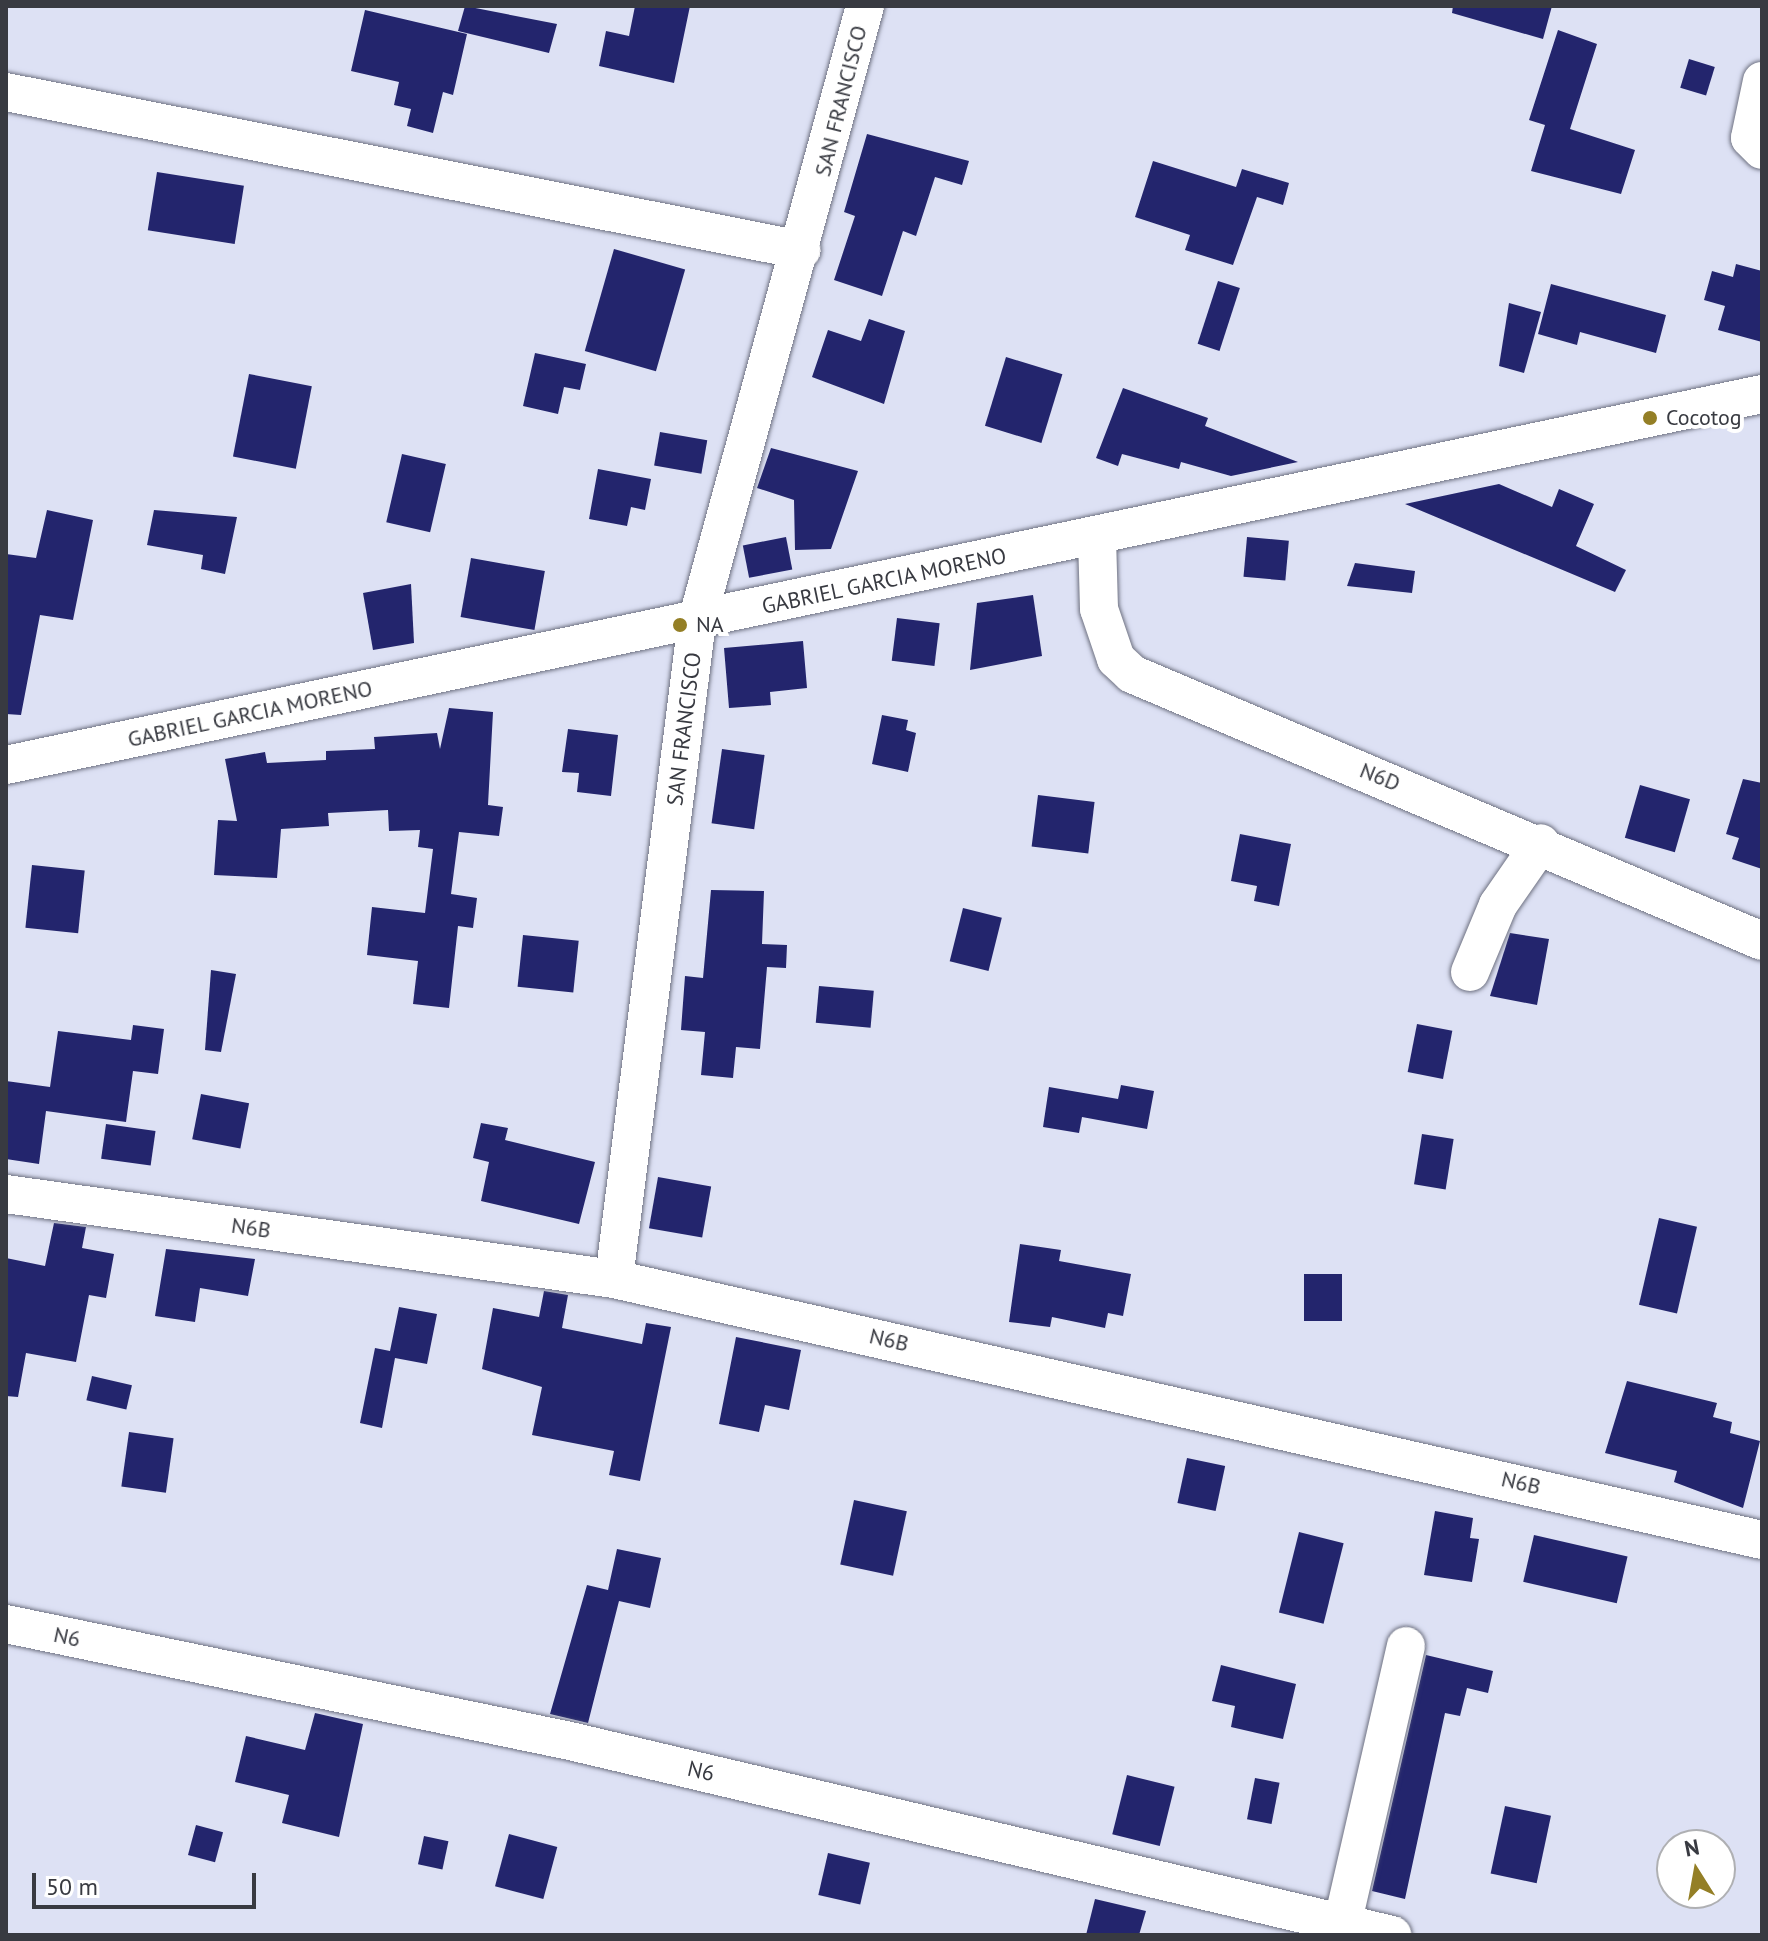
<!DOCTYPE html>
<html>
<head>
<meta charset="utf-8">
<style>
  body { margin:0 }
  #map { position:relative; width:1768px; height:1941px; overflow:hidden; background:#dde1f4; font-family:"PT Sans",sans-serif }
  div>[style] { position:absolute }
  [style*='--x'] { left:calc(var(--x)*1px); top:calc(var(--y)*1px); width:calc(var(--w)*1px); rotate:calc(var(--a)*1deg) }
  .building>* { inset:0; background:#23256d; transform-origin:0 0 }
  .roads { filter:drop-shadow(0 0 2px #6e7181) drop-shadow(0 0 2px #6e7181) }
  .minor>* { height:38px; margin:-19px; padding:0 19px; transform-origin:19px; border-radius:19px; background:#fff }
  .dots>* { width:22px; height:22px; translate:-50% -50%; box-sizing:border-box; border:4px solid #fff; border-radius:50% }
  span { translate:-50% -50%; white-space:nowrap; text-align:center; line-height:1.15; -webkit-text-stroke:8px #fff; paint-order:stroke }
  .street-label { font-size:22px; color:#383a41 }
  .poi-label { font-size:22px; color:#383a41 }
  .left { translate:0 -50%; text-align:left }
  .frame { position:absolute; inset:0; border:8px solid #383a41; pointer-events:none }
  .north { position:absolute; left:1656px; top:1829px; width:80px; height:80px; box-sizing:border-box; background:#fff; border:2px solid #afb0b3; border-radius:50%; rotate:349deg; font-size:22px; font-weight:700; line-height:32px; text-align:center; color:#383a41 }
  .north::after { content:''; display:block; margin:auto; width:28px; height:36px; background:#947f26; clip-path:polygon(50% 0,100% 100%,50% 72%,0 100%) }
  .scale { position:absolute; left:32px; top:1873px; width:224px; height:36px; box-sizing:border-box; border:4px solid #383a41; border-top:0; padding-left:10px; font-size:24px; line-height:28px; white-space:nowrap; color:#383a41; -webkit-text-stroke:6px #fff; paint-order:stroke }
</style>
</head>
<body>
<div id="map">
  <div class="building">
    <div style="clip-path:polygon(465px 6px,557px 24px,549px 53px,458px 31px)"></div>
    <div style="clip-path:polygon(635px 6px,690px 6px,674px 83px,599px 66px,606px 31px,629px 36px)"></div>
    <div style="clip-path:polygon(1453px 6px,1552px 6px,1543px 39px,1452px 13px)"></div>
    <div style="clip-path:polygon(365px 10px,467px 34px,453px 95px,443px 92px,433px 133px,407px 126px,411px 109px,394px 105px,399px 82px,351px 71px)"></div>
    <div style="clip-path:polygon(1558px 30px,1597px 44px,1570px 129px,1635px 150px,1621px 194px,1531px 171px,1545px 125px,1529px 120px)"></div>
    <div style="left:1689px;top:59px;width:27px;height:30px;rotate:17deg"></div>
    <div style="clip-path:polygon(867px 134px,969px 161px,962px 185px,935px 177px,916px 236px,903px 231px,882px 296px,834px 280px,855px 216px,844px 212px)"></div>
    <div style="clip-path:polygon(1153px 161px,1236px 187px,1242px 169px,1289px 183px,1283px 205px,1257px 197px,1233px 265px,1185px 250px,1190px 235px,1135px 217px)"></div>
    <div style="left:157px;top:172px;width:88px;height:59px;rotate:9deg"></div>
    <div style="left:614px;top:249px;width:74px;height:106px;rotate:16deg"></div>
    <div style="clip-path:polygon(1736px 264px,1762px 271px,1762px 342px,1718px 330px,1725px 306px,1704px 300px,1712px 271px,1733px 277px)"></div>
    <div style="left:1218px;top:281px;width:23px;height:66px;rotate:18deg"></div>
    <div style="clip-path:polygon(1551px 284px,1666px 315px,1656px 353px,1580px 332px,1577px 345px,1538px 334px)"></div>
    <div style="clip-path:polygon(1509px 303px,1541px 312px,1524px 373px,1499px 366px)"></div>
    <div style="clip-path:polygon(869px 319px,905px 331px,884px 404px,812px 377px,828px 330px,861px 341px)"></div>
    <div style="clip-path:polygon(535px 353px,586px 364px,580px 390px,564px 387px,558px 414px,523px 406px)"></div>
    <div style="left:1006px;top:357px;width:59px;height:72px;rotate:17deg"></div>
    <div style="left:249px;top:374px;width:64px;height:84px;rotate:11deg"></div>
    <div style="clip-path:polygon(1123px 388px,1208px 418px,1205px 426px,1298px 462px,1231px 476px,1181px 462px,1179px 469px,1122px 454px,1118px 466px,1096px 458px)"></div>
    <div style="left:660px;top:432px;width:48px;height:34px;rotate:10deg"></div>
    <div style="clip-path:polygon(771px 448px,858px 471px,831px 549px,795px 550px,794px 500px,757px 488px)"></div>
    <div style="left:402px;top:454px;width:45px;height:70px;rotate:13deg"></div>
    <div style="clip-path:polygon(598px 469px,651px 479px,645px 510px,631px 507px,627px 526px,589px 519px)"></div>
    <div style="clip-path:polygon(1499px 484px,1552px 507px,1559px 489px,1594px 504px,1576px 546px,1626px 570px,1615px 592px,1405px 504px)"></div>
    <div style="clip-path:polygon(47px 510px,93px 520px,73px 620px,40px 615px,21px 715px,6px 714px,6px 554px,36px 558px)"></div>
    <div style="clip-path:polygon(154px 510px,237px 517px,225px 574px,201px 569px,203px 555px,147px 545px)"></div>
    <div style="left:786px;top:537px;width:33px;height:44px;rotate:79deg"></div>
    <div style="left:1247px;top:537px;width:42px;height:40px;rotate:5deg"></div>
    <div style="left:471px;top:558px;width:75px;height:60px;rotate:10deg"></div>
    <div style="clip-path:polygon(1355px 563px,1415px 571px,1412px 593px,1347px 586px)"></div>
    <div style="clip-path:polygon(411px 584px,414px 643px,373px 650px,363px 593px)"></div>
    <div style="clip-path:polygon(1033px 595px,1042px 656px,970px 670px,977px 603px)"></div>
    <div style="left:897px;top:618px;width:43px;height:43px;rotate:7deg"></div>
    <div style="clip-path:polygon(803px 641px,807px 688px,770px 692px,771px 705px,729px 708px,724px 648px)"></div>
    <div style="clip-path:polygon(449px 708px,493px 712px,488px 805px,503px 807px,499px 836px,459px 832px,451px 894px,477px 898px,473px 928px,458px 926px,449px 1008px,413px 1004px,418px 961px,367px 955px,372px 907px,425px 913px,433px 849px,418px 847px,420px 830px,389px 831px,388px 810px,328px 813px,329px 826px,281px 829px,277px 878px,214px 875px,218px 820px,237px 821px,225px 759px,265px 752px,267px 763px,326px 760px,326px 751px,375px 749px,374px 737px,437px 733px,440px 749px)"></div>
    <div style="clip-path:polygon(882px 715px,908px 720px,906px 730px,916px 733px,908px 772px,872px 764px)"></div>
    <div style="clip-path:polygon(568px 729px,618px 735px,611px 796px,577px 792px,579px 773px,562px 772px)"></div>
    <div style="left:722px;top:749px;width:43px;height:75px;rotate:8deg"></div>
    <div style="clip-path:polygon(1743px 779px,1762px 783px,1762px 869px,1732px 859px,1739px 838px,1726px 834px)"></div>
    <div style="left:1640px;top:785px;width:52px;height:55px;rotate:16deg"></div>
    <div style="left:1038px;top:795px;width:57px;height:52px;rotate:7deg"></div>
    <div style="clip-path:polygon(1240px 834px,1291px 844px,1279px 906px,1254px 901px,1257px 886px,1231px 881px)"></div>
    <div style="left:32px;top:865px;width:53px;height:63px;rotate:6deg"></div>
    <div style="clip-path:polygon(711px 890px,764px 891px,762px 944px,787px 945px,786px 968px,767px 967px,760px 1049px,736px 1047px,733px 1078px,701px 1075px,705px 1032px,681px 1030px,685px 976px,703px 978px)"></div>
    <div style="left:963px;top:908px;width:40px;height:55px;rotate:14deg"></div>
    <div style="clip-path:polygon(1510px 933px,1549px 939px,1537px 1005px,1490px 996px)"></div>
    <div style="left:523px;top:935px;width:56px;height:52px;rotate:6deg"></div>
    <div style="clip-path:polygon(211px 970px,236px 974px,221px 1052px,205px 1050px)"></div>
    <div style="left:819px;top:986px;width:55px;height:37px;rotate:5deg"></div>
    <div style="left:1417px;top:1024px;width:36px;height:49px;rotate:11deg"></div>
    <div style="clip-path:polygon(133px 1025px,164px 1029px,158px 1074px,133px 1071px,126px 1122px,46px 1111px,39px 1164px,6px 1159px,6px 1081px,50px 1087px,58px 1031px,131px 1040px)"></div>
    <div style="clip-path:polygon(1121px 1085px,1154px 1091px,1147px 1129px,1082px 1117px,1079px 1133px,1043px 1127px,1049px 1087px,1118px 1099px)"></div>
    <div style="left:201px;top:1094px;width:49px;height:46px;rotate:11deg"></div>
    <div style="clip-path:polygon(481px 1123px,508px 1128px,505px 1140px,595px 1162px,579px 1224px,481px 1201px,489px 1162px,473px 1158px)"></div>
    <div style="left:106px;top:1124px;width:50px;height:35px;rotate:8deg"></div>
    <div style="left:1422px;top:1134px;width:32px;height:51px;rotate:9deg"></div>
    <div style="left:658px;top:1177px;width:54px;height:52px;rotate:10deg"></div>
    <div style="left:1659px;top:1218px;width:39px;height:89px;rotate:13deg"></div>
    <div style="clip-path:polygon(54px 1223px,86px 1227px,82px 1248px,114px 1254px,106px 1298px,89px 1295px,76px 1362px,26px 1353px,18px 1397px,6px 1396px,6px 1258px,45px 1266px)"></div>
    <div style="clip-path:polygon(1020px 1244px,1061px 1250px,1059px 1261px,1131px 1274px,1123px 1316px,1108px 1313px,1105px 1328px,1052px 1317px,1050px 1327px,1009px 1322px)"></div>
    <div style="clip-path:polygon(166px 1249px,255px 1259px,248px 1296px,200px 1288px,195px 1322px,155px 1316px)"></div>
    <div style="left:1304px;top:1274px;width:38px;height:47px"></div>
    <div style="clip-path:polygon(544px 1291px,568px 1295px,562px 1328px,642px 1344px,646px 1323px,671px 1327px,640px 1481px,609px 1475px,614px 1451px,532px 1435px,542px 1387px,482px 1369px,493px 1308px,539px 1317px)"></div>
    <div style="clip-path:polygon(399px 1307px,437px 1314px,427px 1364px,395px 1358px,382px 1428px,360px 1423px,375px 1348px,390px 1351px)"></div>
    <div style="clip-path:polygon(736px 1337px,801px 1350px,789px 1410px,765px 1405px,759px 1432px,719px 1424px)"></div>
    <div style="left:92px;top:1376px;width:41px;height:25px;rotate:13deg"></div>
    <div style="clip-path:polygon(1627px 1381px,1717px 1403px,1713px 1417px,1732px 1422px,1730px 1433px,1760px 1441px,1743px 1508px,1674px 1482px,1677px 1471px,1605px 1453px)"></div>
    <div style="left:129px;top:1432px;width:45px;height:55px;rotate:8deg"></div>
    <div style="left:1187px;top:1458px;width:39px;height:46px;rotate:12deg"></div>
    <div style="left:854px;top:1500px;width:54px;height:66px;rotate:12deg"></div>
    <div style="clip-path:polygon(1435px 1511px,1473px 1518px,1470px 1538px,1479px 1539px,1472px 1582px,1424px 1575px)"></div>
    <div style="left:1299px;top:1532px;width:46px;height:83px;rotate:14deg"></div>
    <div style="left:1534px;top:1535px;width:96px;height:48px;rotate:13deg"></div>
    <div style="clip-path:polygon(617px 1549px,661px 1558px,650px 1608px,619px 1601px,588px 1723px,550px 1714px,587px 1585px,608px 1590px)"></div>
    <div style="clip-path:polygon(1426px 1655px,1493px 1671px,1488px 1693px,1467px 1688px,1460px 1716px,1445px 1713px,1405px 1899px,1372px 1891px)"></div>
    <div style="clip-path:polygon(1221px 1665px,1296px 1684px,1283px 1739px,1231px 1727px,1235px 1706px,1212px 1701px)"></div>
    <div style="clip-path:polygon(315px 1713px,363px 1724px,339px 1837px,282px 1823px,289px 1795px,235px 1782px,246px 1736px,305px 1750px)"></div>
    <div style="left:1127px;top:1775px;width:49px;height:61px;rotate:14deg"></div>
    <div style="left:1255px;top:1778px;width:25px;height:42px;rotate:11deg"></div>
    <div style="left:1505px;top:1806px;width:47px;height:69px;rotate:12deg"></div>
    <div style="left:196px;top:1825px;width:28px;height:31px;rotate:15deg"></div>
    <div style="left:509px;top:1834px;width:50px;height:54px;rotate:15deg"></div>
    <div style="left:424px;top:1836px;width:25px;height:29px;rotate:12deg"></div>
    <div style="left:828px;top:1853px;width:43px;height:43px;rotate:13deg"></div>
    <div style="clip-path:polygon(1095px 1899px,1146px 1911px,1139px 1935px,1086px 1935px)"></div>
  </div>
  <div class="roads">
    <div class="minor">
      <div style="--x:1762;--y:81;--w:58;--a:101.9"></div>
      <div style="--x:1750;--y:138;--w:17;--a:45"></div>
      <div style="--x:6;--y:92;--w:811;--a:11.24"></div>
      <div style="--x:1097;--y:537;--w:72;--a:88.4"></div>
      <div style="--x:1099;--y:609;--w:53;--a:71.2"></div>
      <div style="--x:1116;--y:659;--w:22;--a:43"></div>
      <div style="--x:1132;--y:674;--w:684;--a:22.97"></div>
      <div style="--x:6;--y:765;--w:1795;--a:-11.93"></div>
      <div style="--x:1470;--y:972;--w:73;--a:-67.3"></div>
      <div style="--x:1498;--y:905;--w:75;--a:-55.3"></div>
      <div style="--x:6;--y:1194;--w:614;--a:7.96"></div>
      <div style="--x:614;--y:1279;--w:1177;--a:12.81"></div>
      <div style="--x:614;--y:1279;--w:663;--a:-82.81"></div>
      <div style="--x:697;--y:621;--w:638;--a:-74.72"></div>
      <div style="--x:6;--y:1624;--w:576;--a:11.72"></div>
      <div style="--x:570;--y:1741;--w:845;--a:13.28"></div>
      <div style="--x:1343;--y:1921;--w:282;--a:-77.1"></div>
    </div>
  </div>
  <div class="dots">
    <div style="left:1650px;top:418px;background:#947f26"></div>
    <div style="left:680px;top:625px;background:#947f26"></div>
  </div>
  <div class="street-label">
    <span style="left:841px;top:101px;rotate:-76deg">SAN FRANCISCO</span>
    <span style="left:884px;top:581px;rotate:-12deg">GABRIEL GARCIA MORENO</span>
    <span style="left:250px;top:714px;rotate:-12deg">GABRIEL GARCIA MORENO</span>
    <span style="left:684px;top:729px;rotate:-83deg">SAN FRANCISCO</span>
    <span style="left:1380px;top:777px;rotate:22deg">N6D</span>
    <span style="left:251px;top:1228px;rotate:8deg">N6B</span>
    <span style="left:889px;top:1340px;rotate:13deg">N6B</span>
    <span style="left:1521px;top:1483px;rotate:13deg">N6B</span>
    <span style="left:67px;top:1637px;rotate:12deg">N6</span>
    <span style="left:701px;top:1771px;rotate:13deg">N6</span>
  </div>
  <div class="poi-label">
    <span class="left" style="left:1666px;top:418px">Cocotog</span>
    <span class="left" style="left:696px;top:625px">NA</span>
  </div>
  <div class="frame"></div>
  <div class="north">N</div>
  <div class="scale">50 m</div>
</div>
</body>
</html>
